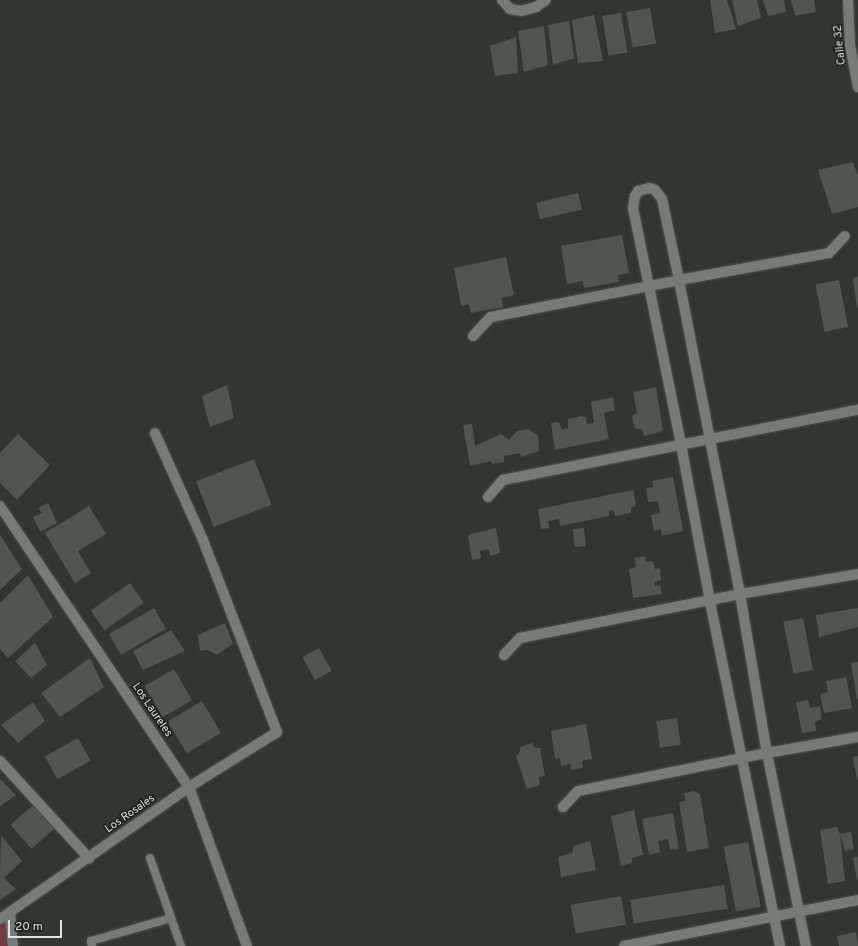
<!DOCTYPE html>
<html>
<head>
<meta charset="utf-8">
<style>
  body { margin:0 }
  #map { position:relative; width:858px; height:946px; overflow:hidden; background:#303731; font-family:Overpass,sans-serif }
  div>[style] { position:absolute }
  [style*='--x'] { left:calc(var(--x)*1px); top:calc(var(--y)*1px); width:calc(var(--w)*1px); rotate:calc(var(--a)*1deg) }
  .green>* { inset:0; background:#773944 }
  .building>* { inset:0; background:#4e564f; transform-origin:0 0 }
  .roads { filter:drop-shadow(0 0 1px #505551) drop-shadow(0 0 1px #505551) }
  .lane>* { height:8px; margin:-4px; padding:0 4px; transform-origin:4px; border-radius:4px; background:#747c75 }
  .street>* { height:10px; margin:-5px; padding:0 5px; transform-origin:5px; border-radius:5px; background:#747c75 }
  span { translate:-50% -50%; white-space:nowrap; text-align:center; line-height:1.15; -webkit-text-stroke:3px #1a1d1b; paint-order:stroke }
  .street-label { font-size:11px; color:#e0e4e0 }
  .scale { position:absolute; left:8px; top:920px; width:54px; height:18px; box-sizing:border-box; border:2px solid #e0e4e0; border-top:0; padding-left:5px; font-size:12px; line-height:14px; white-space:nowrap; color:#e0e4e0; -webkit-text-stroke:3px #1a1d1b; paint-order:stroke }
</style>
</head>
<body>
<div id="map">
  <div class="green">
    <div style="clip-path:polygon(11px 915px,14px 946px,0 946px,0 922px)"></div>
  </div>
  <div class="building">
    <div style="clip-path:polygon(710px 0,727px 0,736px 29px,715px 33px)"></div>
    <div style="clip-path:polygon(732px 0,757px 0,761px 18px,738px 26px)"></div>
    <div style="clip-path:polygon(763px 0,784px 0,786px 12px,768px 16px)"></div>
    <div style="clip-path:polygon(791px 0,814px 0,816px 12px,795px 16px)"></div>
    <div style="left:650px;top:8px;width:36px;height:24px;rotate:80deg"></div>
    <div style="left:621px;top:13px;width:40px;height:19px;rotate:81deg"></div>
    <div style="clip-path:polygon(594px 15px,603px 61px,578px 63px,572px 20px)"></div>
    <div style="clip-path:polygon(569px 21px,574px 58px,553px 65px,548px 25px)"></div>
    <div style="clip-path:polygon(544px 26px,548px 65px,524px 72px,518px 31px)"></div>
    <div style="clip-path:polygon(516px 37px,518px 73px,495px 76px,490px 46px)"></div>
    <div style="clip-path:polygon(853px 162px,858px 176px,858px 207px,832px 214px,818px 170px)"></div>
    <div style="left:578px;top:193px;width:17px;height:43px;rotate:77deg"></div>
    <div style="clip-path:polygon(622px 235px,629px 273px,618px 275px,619px 282px,584px 288px,583px 281px,567px 284px,561px 246px)"></div>
    <div style="clip-path:polygon(506px 257px,514px 295px,502px 298px,503px 307px,471px 313px,469px 304px,461px 306px,454px 268px)"></div>
    <div style="clip-path:polygon(858px 277px,858px 308px,857px 308px,853px 278px)"></div>
    <div style="left:839px;top:280px;width:48px;height:24px;rotate:79deg"></div>
    <div style="clip-path:polygon(227px 385px,234px 418px,210px 427px,202px 396px)"></div>
    <div style="clip-path:polygon(656px 387px,663px 431px,644px 436px,642px 429px,635px 429px,632px 416px,637px 413px,633px 392px)"></div>
    <div style="clip-path:polygon(613px 397px,615px 410px,604px 413px,609px 439px,555px 450px,551px 423px,559px 422px,562px 430px,568px 428px,568px 419px,582px 416px,586px 418px,587px 424px,594px 423px,591px 402px)"></div>
    <div style="clip-path:polygon(472px 424px,475px 446px,501px 434px,509px 440px,517px 431px,529px 429px,538px 436px,539px 451px,521px 457px,520px 453px,504px 456px,504px 462px,492px 464px,491px 461px,470px 466px,463px 425px)"></div>
    <div style="clip-path:polygon(18px 434px,50px 465px,17px 500px,0 483px,0 453px)"></div>
    <div style="left:254px;top:459px;width:49px;height:62px;rotate:69deg"></div>
    <div style="clip-path:polygon(673px 477px,683px 531px,662px 536px,661px 529px,654px 531px,651px 515px,660px 513px,658px 501px,648px 502px,646px 488px,653px 487px,652px 481px)"></div>
    <div style="clip-path:polygon(633px 490px,636px 506px,631px 508px,631px 513px,615px 516px,613px 510px,609px 511px,609px 516px,560px 526px,559px 519px,548px 521px,549px 528px,541px 529px,538px 509px)"></div>
    <div style="clip-path:polygon(48px 503px,57px 523px,40px 532px,33px 517px,42px 513px,38px 508px)"></div>
    <div style="clip-path:polygon(89px 506px,106px 534px,78px 551px,91px 573px,75px 583px,45px 533px)"></div>
    <div style="clip-path:polygon(496px 528px,500px 553px,491px 556px,488px 549px,480px 551px,481px 558px,472px 560px,468px 535px)"></div>
    <div style="left:584px;top:528px;width:18px;height:11px;rotate:84deg"></div>
    <div style="clip-path:polygon(0 535px,22px 569px,0 590px)"></div>
    <div style="clip-path:polygon(645px 556px,646px 562px,653px 561px,655px 569px,660px 568px,661px 580px,654px 582px,655px 586px,660px 585px,662px 594px,633px 598px,629px 569px,636px 567px,635px 558px)"></div>
    <div style="clip-path:polygon(28px 575px,53px 617px,8px 658px,0 649px,0 603px)"></div>
    <div style="left:130px;top:583px;width:24px;height:48px;rotate:55deg"></div>
    <div style="left:154px;top:608px;width:24px;height:52px;rotate:60deg"></div>
    <div style="clip-path:polygon(858px 608px,858px 627px,819px 637px,816px 615px)"></div>
    <div style="left:803px;top:618px;width:53px;height:20px;rotate:79deg"></div>
    <div style="clip-path:polygon(225px 623px,233px 644px,217px 655px,207px 650px,200px 651px,198px 635px)"></div>
    <div style="clip-path:polygon(171px 630px,185px 651px,143px 670px,133px 651px)"></div>
    <div style="clip-path:polygon(35px 643px,47px 665px,31px 678px,15px 661px)"></div>
    <div style="left:319px;top:648px;width:26px;height:19px;rotate:61deg"></div>
    <div style="clip-path:polygon(90px 658px,104px 687px,60px 717px,41px 693px)"></div>
    <div style="clip-path:polygon(858px 662px,858px 699px,857px 699px,851px 663px)"></div>
    <div style="left:174px;top:669px;width:36px;height:34px;rotate:60deg"></div>
    <div style="clip-path:polygon(846px 677px,852px 708px,824px 713px,820px 694px,828px 692px,826px 681px)"></div>
    <div style="clip-path:polygon(808px 700px,810px 708px,820px 706px,822px 719px,815px 722px,816px 731px,802px 733px,796px 702px)"></div>
    <div style="left:202px;top:701px;width:37px;height:40px;rotate:59deg"></div>
    <div style="clip-path:polygon(33px 702px,45px 721px,18px 743px,1px 725px)"></div>
    <div style="left:677px;top:718px;width:27px;height:21px;rotate:82deg"></div>
    <div style="clip-path:polygon(586px 724px,592px 759px,582px 761px,583px 768px,571px 770px,570px 764px,561px 766px,560px 758px,555px 759px,551px 731px)"></div>
    <div style="left:78px;top:738px;width:26px;height:38px;rotate:61deg"></div>
    <div style="clip-path:polygon(532px 743px,535px 748px,540px 748px,545px 776px,539px 777px,540px 785px,527px 789px,516px 756px,520px 752px,520px 747px)"></div>
    <div style="clip-path:polygon(858px 756px,858px 780px,857px 780px,853px 757px)"></div>
    <div style="clip-path:polygon(0 779px,16px 795px,0 806px)"></div>
    <div style="clip-path:polygon(694px 791px,700px 794px,709px 848px,687px 852px,679px 802px,685px 801px,684px 793px)"></div>
    <div style="left:33px;top:805px;width:32px;height:30px;rotate:49deg"></div>
    <div style="clip-path:polygon(634px 810px,643px 855px,632px 858px,632px 863px,621px 866px,611px 816px)"></div>
    <div style="clip-path:polygon(673px 813px,679px 849px,670px 850px,668px 839px,658px 841px,660px 852px,649px 855px,642px 819px)"></div>
    <div style="clip-path:polygon(837px 827px,840px 834px,845px 881px,828px 884px,820px 830px)"></div>
    <div style="clip-path:polygon(851px 832px,854px 849px,845px 851px,840px 834px)"></div>
    <div style="clip-path:polygon(1px 835px,22px 861px,4px 878px,16px 889px,0 900px,0 874px,3px 876px,0 873px)"></div>
    <div style="clip-path:polygon(590px 841px,596px 870px,561px 877px,558px 857px,572px 853px,574px 846px)"></div>
    <div style="left:748px;top:842px;width:66px;height:25px;rotate:79deg"></div>
    <div style="clip-path:polygon(858px 857px,858px 880px,857px 880px,853px 858px)"></div>
    <div style="left:724px;top:885px;width:24px;height:95px;rotate:81deg"></div>
    <div style="left:621px;top:896px;width:29px;height:51px;rotate:80deg"></div>
    <div style="clip-path:polygon(856px 932px,858px 946px,839px 946px,837px 936px)"></div>
  </div>
  <div class="roads">
    <div class="lane">
      <div style="--x:150;--y:858;--w:93;--a:70.6"></div>
      <div style="--x:92;--y:946;--w:5;--a:-101"></div>
      <div style="--x:91;--y:941;--w:83;--a:-16"></div>
    </div>
    <div class="street">
      <div style="--x:502;--y:0;--w:12;--a:48"></div>
      <div style="--x:510;--y:9;--w:11;--a:10"></div>
      <div style="--x:521;--y:11;--w:16;--a:-15"></div>
      <div style="--x:536;--y:7;--w:12;--a:-35"></div>
      <div style="--x:848;--y:0;--w:45;--a:87.5"></div>
      <div style="--x:850;--y:45;--w:43;--a:79.2"></div>
      <div style="--x:473;--y:336;--w:26;--a:-47"></div>
      <div style="--x:491;--y:317;--w:192;--a:-11.1"></div>
      <div style="--x:679;--y:280;--w:152;--a:-10.2"></div>
      <div style="--x:829;--y:253;--w:23;--a:-47"></div>
      <div style="--x:488;--y:497;--w:23;--a:-49"></div>
      <div style="--x:503;--y:480;--w:362;--a:-11.2"></div>
      <div style="--x:0;--y:506;--w:339;--a:56.1"></div>
      <div style="--x:189;--y:787;--w:169;--a:70"></div>
      <div style="--x:504;--y:655;--w:23;--a:-47"></div>
      <div style="--x:520;--y:638;--w:224;--a:-11.3"></div>
      <div style="--x:740;--y:594;--w:120;--a:-9.6"></div>
      <div style="--x:0;--y:761;--w:132;--a:47.5"></div>
      <div style="--x:563;--y:807;--w:22;--a:-47"></div>
      <div style="--x:578;--y:791;--w:193;--a:-11.4"></div>
      <div style="--x:767;--y:753;--w:92;--a:-10"></div>
      <div style="--x:10;--y:913;--w:33;--a:85"></div>
      <div style="--x:0;--y:919;--w:231;--a:-34.9"></div>
      <div style="--x:189;--y:787;--w:104;--a:-32"></div>
      <div style="--x:277;--y:732;--w:206;--a:-111.1"></div>
      <div style="--x:203;--y:540;--w:117;--a:-114.2"></div>
      <div style="--x:624;--y:946;--w:238;--a:-11.1"></div>
      <div style="--x:780;--y:946;--w:352;--a:-101.5"></div>
      <div style="--x:710;--y:601;--w:160;--a:-100.5"></div>
      <div style="--x:681;--y:444;--w:241;--a:-101.5"></div>
      <div style="--x:633;--y:208;--w:12;--a:-81"></div>
      <div style="--x:635;--y:196;--w:6;--a:-59"></div>
      <div style="--x:638;--y:191;--w:11;--a:-15"></div>
      <div style="--x:649;--y:188;--w:6;--a:18"></div>
      <div style="--x:655;--y:190;--w:11;--a:52"></div>
      <div style="--x:662;--y:199;--w:83;--a:78.1"></div>
      <div style="--x:679;--y:280;--w:320;--a:79"></div>
      <div style="--x:740;--y:594;--w:161;--a:80.4"></div>
      <div style="--x:767;--y:753;--w:197;--a:78.6"></div>
    </div>
  </div>
  <div class="street-label">
    <span style="left:840px;top:45px;rotate:-96deg">Calle 32</span>
    <span style="left:152px;top:710px;rotate:56deg">Los Laureles</span>
    <span style="left:130px;top:814px;rotate:-35deg">Los Rosales</span>
  </div>
  <div class="scale">20 m</div>
</div>
</body>
</html>
